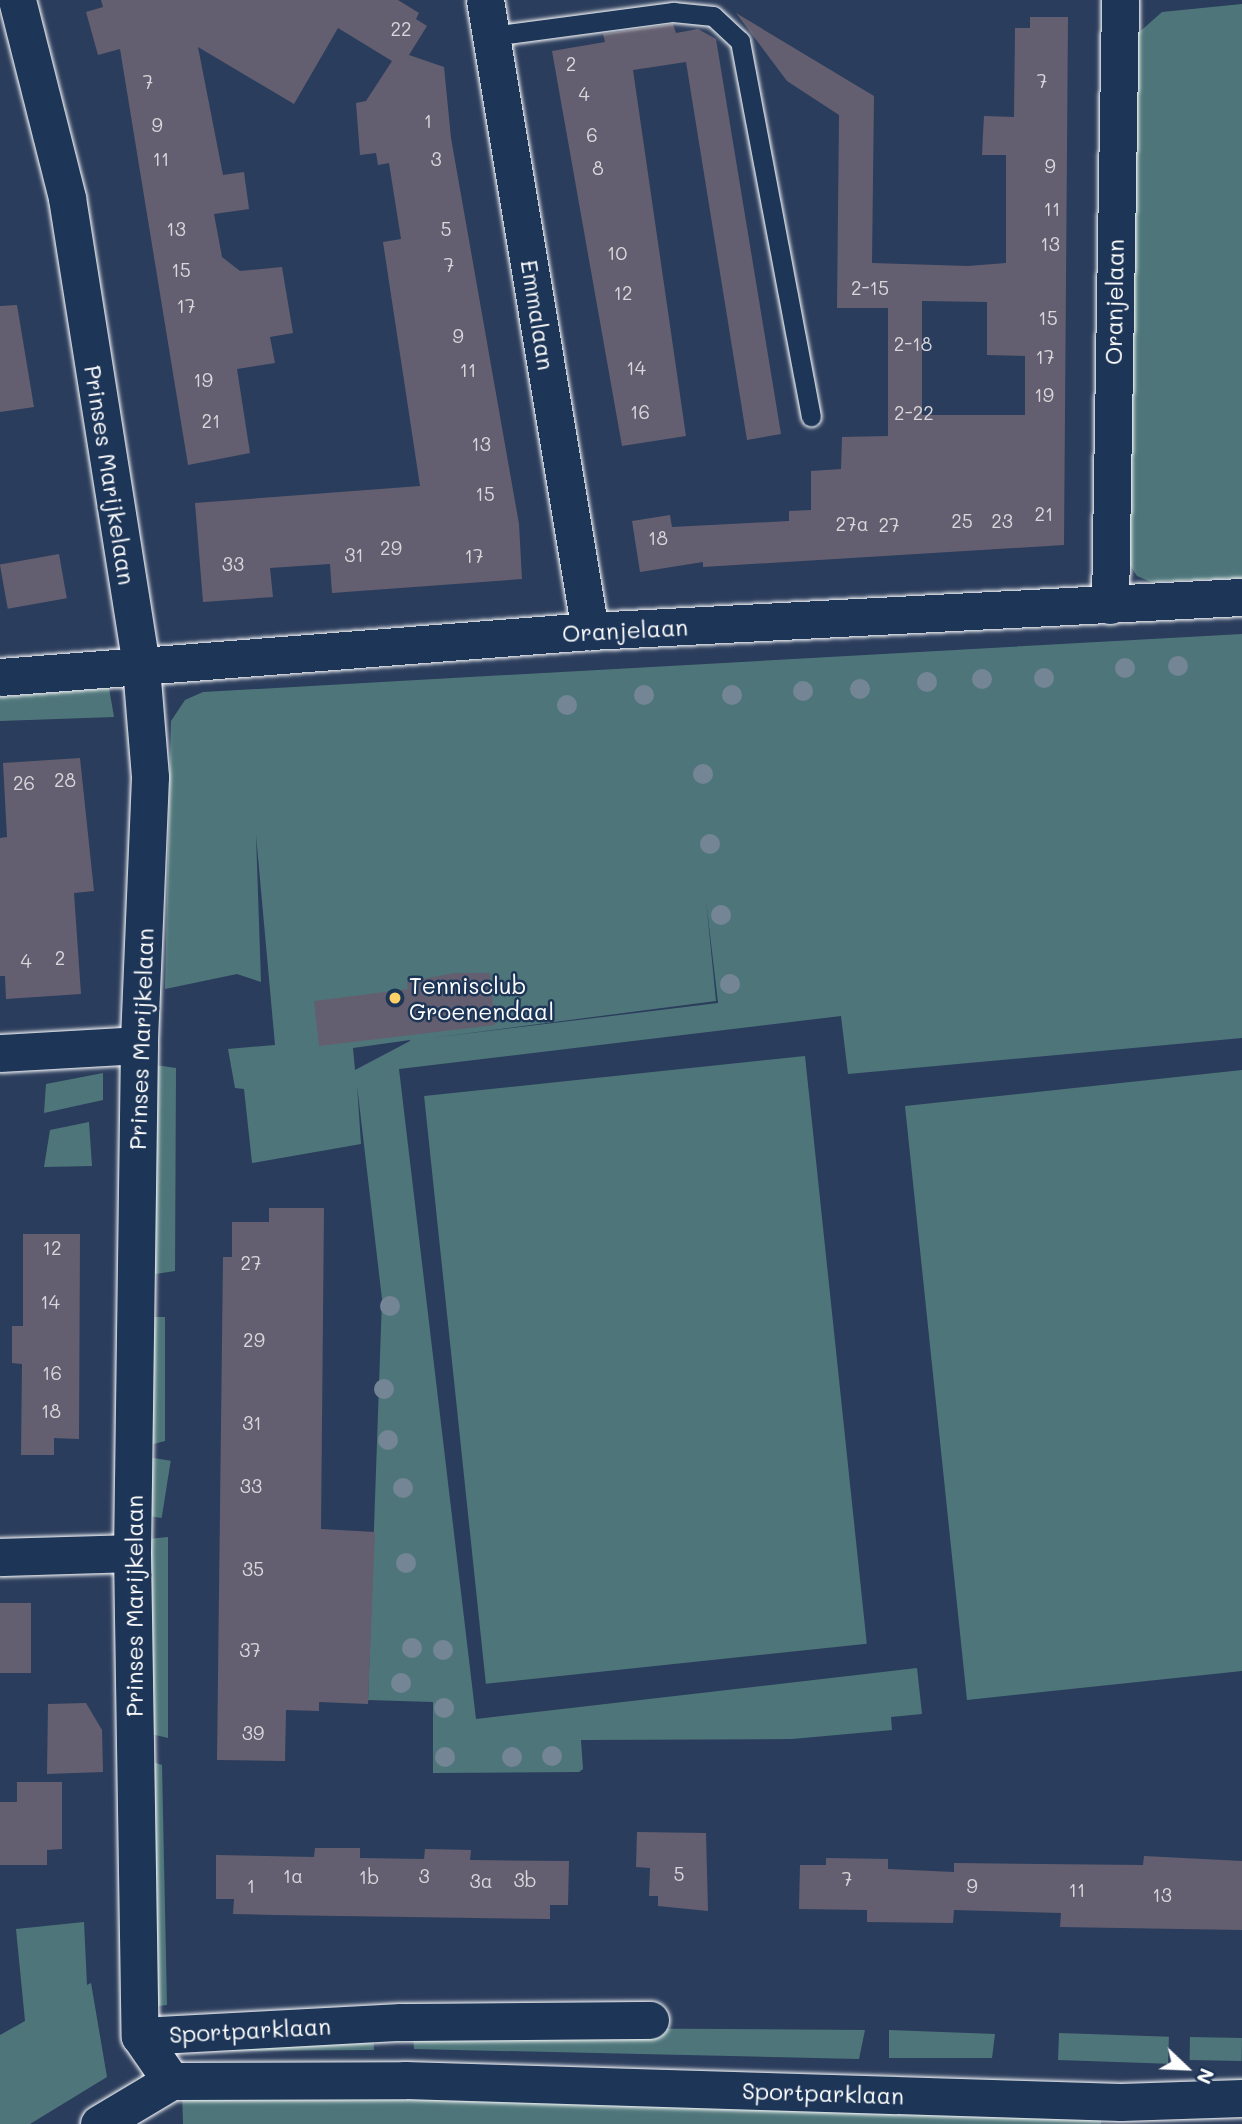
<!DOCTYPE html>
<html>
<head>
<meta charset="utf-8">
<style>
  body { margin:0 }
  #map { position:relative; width:1242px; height:2124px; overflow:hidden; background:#2b3d5c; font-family:Mali,sans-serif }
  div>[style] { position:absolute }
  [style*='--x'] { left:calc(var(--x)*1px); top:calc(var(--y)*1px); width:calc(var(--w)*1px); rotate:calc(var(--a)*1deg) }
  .green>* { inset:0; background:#4e767a; transform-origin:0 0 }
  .building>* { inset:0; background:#645f70; transform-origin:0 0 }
  .roads { filter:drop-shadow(0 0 2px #fff) drop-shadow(0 0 2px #fff) }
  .service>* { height:19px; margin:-9.5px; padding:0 9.5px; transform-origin:9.5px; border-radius:9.5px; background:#1d3557 }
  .minor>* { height:37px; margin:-18.5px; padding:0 18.5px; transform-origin:18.5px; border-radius:18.5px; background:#1d3557 }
  .trees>* { width:20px; height:20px; margin:-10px; border-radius:50%; background:#748695 }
  .dots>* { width:19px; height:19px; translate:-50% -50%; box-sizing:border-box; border:4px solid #1d3557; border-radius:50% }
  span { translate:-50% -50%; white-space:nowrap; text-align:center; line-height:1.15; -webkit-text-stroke:5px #1d3557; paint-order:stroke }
  .number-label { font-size:19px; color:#d8d7db }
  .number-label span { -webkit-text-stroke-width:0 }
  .street-label { font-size:23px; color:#fff }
  .poi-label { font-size:23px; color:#fff }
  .left { translate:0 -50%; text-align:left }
  .north { position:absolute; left:1151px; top:2033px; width:70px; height:70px; -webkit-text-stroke:5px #1d3557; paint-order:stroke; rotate:113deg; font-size:19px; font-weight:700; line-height:28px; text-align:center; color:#fff }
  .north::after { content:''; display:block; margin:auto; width:24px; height:32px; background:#fff; clip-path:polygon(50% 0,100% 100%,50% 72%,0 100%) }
</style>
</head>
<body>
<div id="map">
  <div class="green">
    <div style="clip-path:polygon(1242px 4px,1242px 578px,1151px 582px,1137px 576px,1128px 562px,1136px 35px,1162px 12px)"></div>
    <div style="clip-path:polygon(evenodd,1242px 634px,1242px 1038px,848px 1074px,841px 1016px,399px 1069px,476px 1719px,917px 1668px,922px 1714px,891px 1717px,892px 1730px,792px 1739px,581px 1740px,583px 1769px,579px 1772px,433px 1773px,433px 1702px,368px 1700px,382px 1299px,357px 1085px,361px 1144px,252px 1163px,244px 1089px,235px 1088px,228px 1049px,275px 1045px,256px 835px,261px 982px,237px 974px,165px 989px,171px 721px,185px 700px,203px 692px,1242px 634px,706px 900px,718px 1003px,431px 1038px,716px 1001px,706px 900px,1242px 634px,410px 1040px,410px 1041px,355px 1070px,353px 1048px,410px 1040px)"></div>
    <div style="clip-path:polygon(109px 688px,114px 717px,0 721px,0 697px)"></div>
    <div style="left:805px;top:1056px;width:591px;height:383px;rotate:84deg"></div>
    <div style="clip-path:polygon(155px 1065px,176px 1068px,175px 1271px,149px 1275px)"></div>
    <div style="clip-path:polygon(1242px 1070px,1242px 1671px,967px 1700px,905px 1106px)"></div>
    <div style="clip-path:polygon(103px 1073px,103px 1100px,44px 1113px,46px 1084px)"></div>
    <div style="clip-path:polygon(89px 1122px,92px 1166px,44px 1167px,50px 1130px)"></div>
    <div style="clip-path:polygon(150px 1317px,165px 1317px,165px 1441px,146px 1446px)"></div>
    <div style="left:147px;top:1457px;width:24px;height:58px;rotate:9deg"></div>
    <div style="clip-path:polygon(168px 1537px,168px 1738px,151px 1734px,148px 1539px)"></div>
    <div style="clip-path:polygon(147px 1760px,162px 1765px,167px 2005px,149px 2007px)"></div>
    <div style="clip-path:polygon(84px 1922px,87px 1985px,91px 1983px,107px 2077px,30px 2124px,0 2124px,0 2035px,25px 2021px,16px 1929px)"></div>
    <div style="clip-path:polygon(412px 2027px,865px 2030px,859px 2059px,414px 2049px)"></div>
    <div style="clip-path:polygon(373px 2028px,374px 2050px,185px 2051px)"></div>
    <div style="clip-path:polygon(889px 2030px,995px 2034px,992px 2058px,889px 2058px)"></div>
    <div style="left:1059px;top:2033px;width:110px;height:27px;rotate:2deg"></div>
    <div style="left:1190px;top:2037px;width:52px;height:23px;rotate:1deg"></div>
    <div style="clip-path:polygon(182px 2091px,1102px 2109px,1101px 2124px,183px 2124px)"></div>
  </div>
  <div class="building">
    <div style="clip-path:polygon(101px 0,398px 0,419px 13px,416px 19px,427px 26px,409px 55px,444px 67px,451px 138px,519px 524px,522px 579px,332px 593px,330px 564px,270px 568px,273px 597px,203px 602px,195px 503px,420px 486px,383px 242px,401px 239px,389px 163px,378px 165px,376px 153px,360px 155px,356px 103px,366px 101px,392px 61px,338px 28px,294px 104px,198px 47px,223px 175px,244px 172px,249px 209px,214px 214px,222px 257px,240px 271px,282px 267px,293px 333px,270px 337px,275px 363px,237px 369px,250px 453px,188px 465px,120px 49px,98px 55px,86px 12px,103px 7px)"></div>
    <div style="clip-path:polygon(evenodd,736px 13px,874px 96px,872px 263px,968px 266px,1006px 263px,1006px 155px,982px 155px,983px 134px,984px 116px,1014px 117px,1015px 28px,1030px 28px,1030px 17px,1068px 17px,1064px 545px,703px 567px,703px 562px,640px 572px,632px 521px,670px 515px,672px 527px,789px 521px,789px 511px,811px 510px,811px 471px,841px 469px,842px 437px,888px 436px,888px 308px,837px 308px,839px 115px,787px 81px,736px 13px,922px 301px,987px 302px,987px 355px,1025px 356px,1025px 415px,922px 415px,922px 301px)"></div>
    <div style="clip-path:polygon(673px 24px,676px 33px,698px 29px,716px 39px,781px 434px,747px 440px,686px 62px,633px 70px,686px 436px,622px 446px,552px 51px,605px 42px,603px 34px)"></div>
    <div style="clip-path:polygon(17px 305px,34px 407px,0 412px,0 306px)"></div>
    <div style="left:59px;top:554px;width:45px;height:60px;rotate:80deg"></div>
    <div style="clip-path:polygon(80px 758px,94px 891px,74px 893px,81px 994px,6px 999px,5px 976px,0 976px,0 838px,7px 837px,3px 763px)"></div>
    <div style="clip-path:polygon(454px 973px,490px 973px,495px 1025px,319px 1046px,314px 1001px,408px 989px,407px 982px)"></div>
    <div style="clip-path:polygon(269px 1208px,324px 1208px,321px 1529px,375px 1532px,368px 1704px,319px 1702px,319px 1711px,286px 1710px,285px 1761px,217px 1760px,223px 1257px,232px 1257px,232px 1222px,269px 1222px)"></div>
    <div style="clip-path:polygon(23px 1234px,80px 1234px,79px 1439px,54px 1438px,54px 1455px,21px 1455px,22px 1364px,12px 1363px,12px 1326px,23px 1326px)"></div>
    <div style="left:0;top:1603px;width:31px;height:70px"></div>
    <div style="clip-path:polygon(86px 1703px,102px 1730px,103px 1772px,47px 1774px,48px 1704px)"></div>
    <div style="clip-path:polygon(17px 1782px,62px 1782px,62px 1849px,47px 1850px,47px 1865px,0 1865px,0 1802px,17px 1802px)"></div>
    <div style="clip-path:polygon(637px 1832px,706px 1833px,708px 1911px,658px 1906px,658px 1896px,649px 1896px,650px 1868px,636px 1867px)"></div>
    <div style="clip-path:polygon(315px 1848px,360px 1848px,360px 1858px,424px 1859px,425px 1849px,471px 1850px,470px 1860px,569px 1861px,568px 1905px,550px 1905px,550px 1919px,274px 1915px,233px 1914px,234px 1899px,216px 1899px,216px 1855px,314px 1857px)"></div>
    <div style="clip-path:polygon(1144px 1856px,1242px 1861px,1242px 1930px,1060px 1927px,1061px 1913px,954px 1910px,953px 1923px,867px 1922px,867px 1910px,799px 1909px,800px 1865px,826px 1865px,826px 1858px,888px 1859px,888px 1869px,954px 1872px,954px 1863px,1143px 1865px)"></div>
  </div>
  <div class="roads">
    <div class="service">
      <div style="--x:492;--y:36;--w:183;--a:-7.6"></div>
      <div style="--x:673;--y:12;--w:40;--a:5.7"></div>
      <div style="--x:713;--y:16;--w:37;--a:43"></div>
      <div style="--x:740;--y:41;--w:382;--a:79.3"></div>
    </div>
    <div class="minor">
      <div style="--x:17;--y:0;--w:204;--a:75.8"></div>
      <div style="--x:67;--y:198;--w:475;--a:81"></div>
      <div style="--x:141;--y:667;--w:110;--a:85.3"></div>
      <div style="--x:150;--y:777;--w:268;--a:92.4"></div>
      <div style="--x:139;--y:1045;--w:508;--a:90.79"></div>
      <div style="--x:132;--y:1553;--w:483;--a:89.1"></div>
      <div style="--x:140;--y:2036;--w:55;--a:55.4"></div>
      <div style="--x:485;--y:0;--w:640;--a:80.55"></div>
      <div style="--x:1110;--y:605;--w:605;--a:-89.05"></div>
      <div style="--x:0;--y:677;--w:592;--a:-4.46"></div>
      <div style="--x:590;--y:631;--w:653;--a:-2.99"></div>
      <div style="--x:0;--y:1053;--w:139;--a:-3.3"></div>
      <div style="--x:0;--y:1557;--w:132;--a:-1.7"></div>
      <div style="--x:140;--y:2036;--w:261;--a:-3.1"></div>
      <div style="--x:401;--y:2022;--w:249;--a:-0.5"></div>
      <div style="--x:99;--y:2124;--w:84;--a:-30.8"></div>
      <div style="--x:171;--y:2081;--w:234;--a:-0.2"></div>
      <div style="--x:405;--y:2080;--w:716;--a:1.76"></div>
      <div style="--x:1121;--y:2102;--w:121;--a:-1.9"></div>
    </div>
  </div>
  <div class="trees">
    <div style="left:1178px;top:666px"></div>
    <div style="left:1125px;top:668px"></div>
    <div style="left:1044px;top:678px"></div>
    <div style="left:982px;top:679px"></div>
    <div style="left:927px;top:682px"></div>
    <div style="left:860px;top:689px"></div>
    <div style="left:803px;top:691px"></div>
    <div style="left:644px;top:695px"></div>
    <div style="left:732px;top:695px"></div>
    <div style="left:567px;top:705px"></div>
    <div style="left:703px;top:774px"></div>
    <div style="left:710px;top:844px"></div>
    <div style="left:721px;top:915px"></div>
    <div style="left:730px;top:984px"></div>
    <div style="left:390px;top:1306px"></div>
    <div style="left:384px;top:1389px"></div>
    <div style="left:388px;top:1440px"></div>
    <div style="left:403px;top:1488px"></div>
    <div style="left:406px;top:1563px"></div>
    <div style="left:412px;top:1648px"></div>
    <div style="left:443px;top:1650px"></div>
    <div style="left:401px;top:1683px"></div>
    <div style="left:444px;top:1708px"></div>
    <div style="left:552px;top:1756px"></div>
    <div style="left:445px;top:1757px"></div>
    <div style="left:512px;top:1757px"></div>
  </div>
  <div class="dots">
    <div style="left:395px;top:998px;background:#ffd166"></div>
  </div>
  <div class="number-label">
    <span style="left:401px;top:29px">22</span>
    <span style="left:571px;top:64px">2</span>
    <span style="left:1042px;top:81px">7</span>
    <span style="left:148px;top:82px">7</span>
    <span style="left:584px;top:94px">4</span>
    <span style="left:428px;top:121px">1</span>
    <span style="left:157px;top:125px">9</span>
    <span style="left:592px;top:135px">6</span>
    <span style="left:161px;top:159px">11</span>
    <span style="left:436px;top:159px">3</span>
    <span style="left:1050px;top:166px">9</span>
    <span style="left:598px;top:168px">8</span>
    <span style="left:1052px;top:209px">11</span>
    <span style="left:176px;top:229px">13</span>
    <span style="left:446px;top:229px">5</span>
    <span style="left:1050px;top:244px">13</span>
    <span style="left:617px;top:253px">10</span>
    <span style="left:449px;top:265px">7</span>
    <span style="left:181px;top:270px">15</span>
    <span style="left:870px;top:288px">2-15</span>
    <span style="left:623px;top:293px">12</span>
    <span style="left:186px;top:306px">17</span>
    <span style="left:1048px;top:318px">15</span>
    <span style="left:458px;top:336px">9</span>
    <span style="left:913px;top:344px">2-18</span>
    <span style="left:1045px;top:357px">17</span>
    <span style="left:636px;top:368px">14</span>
    <span style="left:468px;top:370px">11</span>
    <span style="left:203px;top:380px">19</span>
    <span style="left:1044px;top:395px">19</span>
    <span style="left:640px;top:412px">16</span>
    <span style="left:914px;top:413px">2-22</span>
    <span style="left:211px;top:421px">21</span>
    <span style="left:481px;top:444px">13</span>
    <span style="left:485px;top:494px">15</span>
    <span style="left:1044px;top:514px">21</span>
    <span style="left:962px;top:521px">25</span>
    <span style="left:1002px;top:521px">23</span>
    <span style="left:852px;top:524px">27a</span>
    <span style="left:889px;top:525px">27</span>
    <span style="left:658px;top:538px">18</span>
    <span style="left:391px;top:548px">29</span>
    <span style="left:354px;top:555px">31</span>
    <span style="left:474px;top:556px">17</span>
    <span style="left:233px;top:564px">33</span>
    <span style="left:65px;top:780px">28</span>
    <span style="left:24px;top:783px">26</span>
    <span style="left:60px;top:958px">2</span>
    <span style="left:26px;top:961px">4</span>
    <span style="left:52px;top:1248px">12</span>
    <span style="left:251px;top:1263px">27</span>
    <span style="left:50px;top:1302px">14</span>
    <span style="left:254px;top:1340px">29</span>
    <span style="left:52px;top:1373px">16</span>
    <span style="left:51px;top:1411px">18</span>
    <span style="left:252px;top:1423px">31</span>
    <span style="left:251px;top:1486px">33</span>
    <span style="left:253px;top:1569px">35</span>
    <span style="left:250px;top:1650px">37</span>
    <span style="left:253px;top:1733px">39</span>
    <span style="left:679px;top:1874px">5</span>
    <span style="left:293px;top:1876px">1a</span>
    <span style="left:424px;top:1876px">3</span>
    <span style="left:369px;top:1877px">1b</span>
    <span style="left:847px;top:1879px">7</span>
    <span style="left:525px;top:1880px">3b</span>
    <span style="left:481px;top:1881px">3a</span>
    <span style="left:251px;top:1886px">1</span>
    <span style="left:972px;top:1886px">9</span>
    <span style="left:1077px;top:1890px">11</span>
    <span style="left:1162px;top:1895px">13</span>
  </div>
  <div class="street-label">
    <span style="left:1114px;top:302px;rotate:-89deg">Oranjelaan</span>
    <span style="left:538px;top:315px;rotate:81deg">Emmalaan</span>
    <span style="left:110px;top:475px;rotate:81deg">Prinses Marijkelaan</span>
    <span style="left:625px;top:630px;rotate:-3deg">Oranjelaan</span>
    <span style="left:141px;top:1039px;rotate:-88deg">Prinses Marijkelaan</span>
    <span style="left:134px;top:1606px;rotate:-90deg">Prinses Marijkelaan</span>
    <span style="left:250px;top:2030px;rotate:-3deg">Sportparklaan</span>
    <span style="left:823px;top:2093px;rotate:2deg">Sportparklaan</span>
  </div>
  <div class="poi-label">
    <span class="left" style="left:409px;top:998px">Tennisclub<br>Groenendaal</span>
  </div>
  <div class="north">N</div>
</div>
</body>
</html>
